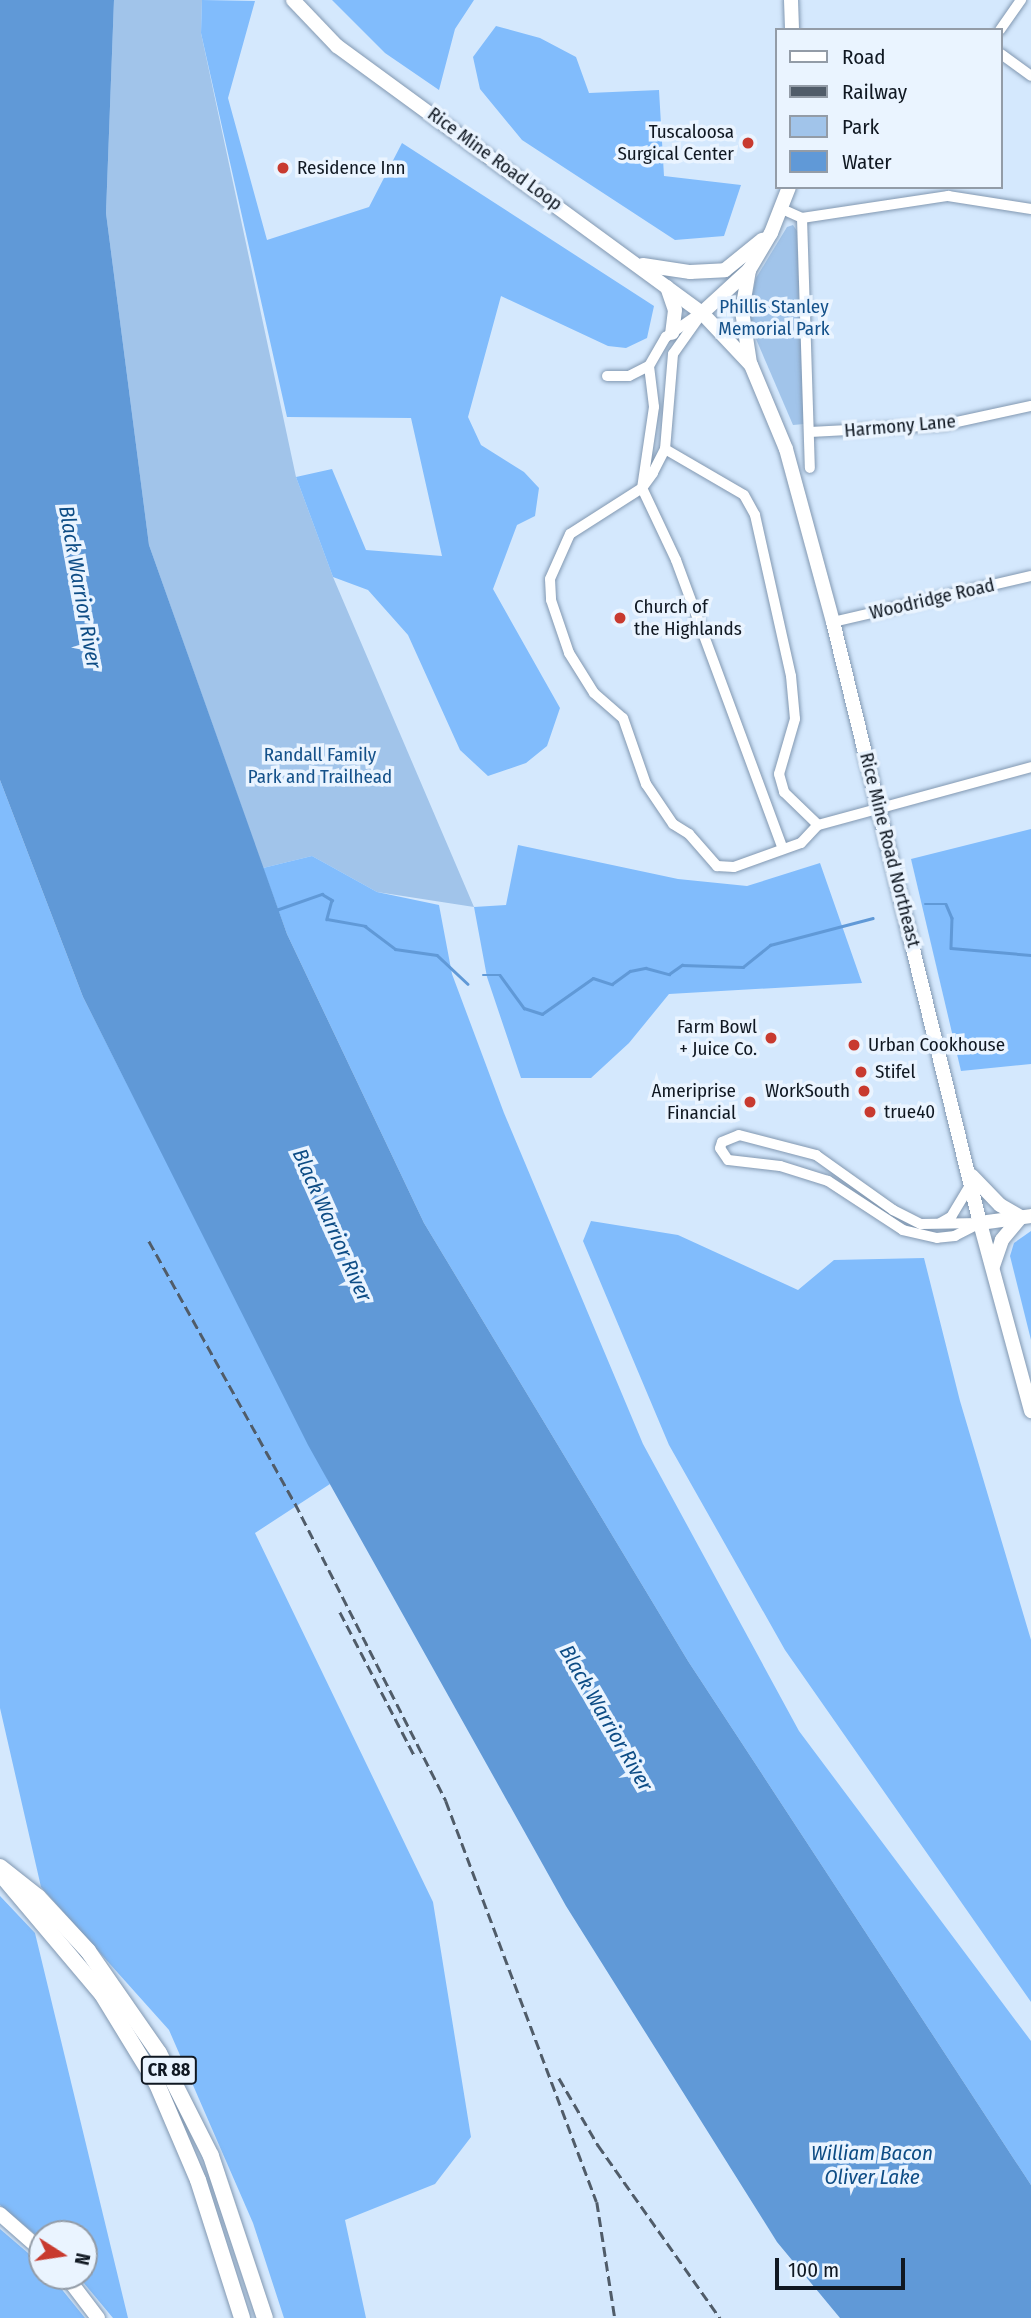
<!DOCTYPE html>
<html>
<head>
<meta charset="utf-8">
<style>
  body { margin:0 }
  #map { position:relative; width:1031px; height:2318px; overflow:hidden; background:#d4e8fd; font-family:"Fira Sans Condensed",sans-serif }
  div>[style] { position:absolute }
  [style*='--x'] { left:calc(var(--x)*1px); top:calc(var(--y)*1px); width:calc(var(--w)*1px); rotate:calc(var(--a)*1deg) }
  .green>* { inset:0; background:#a1c4ea }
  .forest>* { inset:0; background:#81bcfc }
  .water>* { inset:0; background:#6099d7 }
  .stream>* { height:2.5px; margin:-1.25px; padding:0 1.25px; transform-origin:1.25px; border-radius:1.25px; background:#6099d7 }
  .roads { filter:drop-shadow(0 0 2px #8298b1) drop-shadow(0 0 2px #8298b1) }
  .street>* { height:10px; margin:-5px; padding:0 5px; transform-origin:5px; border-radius:5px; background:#fff }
  .secondary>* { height:14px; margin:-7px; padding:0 7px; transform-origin:7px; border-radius:7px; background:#fff }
  .primary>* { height:16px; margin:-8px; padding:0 8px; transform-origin:8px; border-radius:8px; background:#fff }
  .rail>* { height:2.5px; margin-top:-1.25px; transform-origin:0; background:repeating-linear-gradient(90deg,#505c69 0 10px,transparent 0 15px) }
  .dots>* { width:19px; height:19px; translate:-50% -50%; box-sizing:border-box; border:4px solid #eaf4ff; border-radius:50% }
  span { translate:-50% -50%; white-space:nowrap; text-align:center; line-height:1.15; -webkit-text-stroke:7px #eaf4ff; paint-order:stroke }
  .shield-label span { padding:2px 5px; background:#eaf4ff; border:2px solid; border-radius:5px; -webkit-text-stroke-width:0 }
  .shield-label { font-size:18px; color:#101822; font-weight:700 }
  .poi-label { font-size:19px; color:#101822 }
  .right { translate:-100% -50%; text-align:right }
  .left { translate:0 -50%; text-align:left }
  .street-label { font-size:19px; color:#101822 }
  .park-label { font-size:19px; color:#14518a }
  .water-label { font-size:21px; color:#0d4c85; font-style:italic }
  .legend { position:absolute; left:775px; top:28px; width:228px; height:161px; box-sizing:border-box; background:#eaf4ff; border:2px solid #939ca7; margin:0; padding:9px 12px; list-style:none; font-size:21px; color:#101822 }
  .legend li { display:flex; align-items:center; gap:14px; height:35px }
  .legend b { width:35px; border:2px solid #939ca7 }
  .north { position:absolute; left:28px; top:2220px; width:70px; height:70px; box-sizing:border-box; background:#eaf4ff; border:2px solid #939ca7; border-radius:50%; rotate:102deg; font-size:19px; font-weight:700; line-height:28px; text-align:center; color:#101822 }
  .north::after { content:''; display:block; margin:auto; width:24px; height:32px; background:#c83a2f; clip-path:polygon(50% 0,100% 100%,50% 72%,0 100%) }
  .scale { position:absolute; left:775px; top:2258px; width:130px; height:32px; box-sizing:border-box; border:4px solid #101822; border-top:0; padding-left:9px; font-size:21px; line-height:24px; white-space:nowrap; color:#101822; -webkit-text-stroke:5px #eaf4ff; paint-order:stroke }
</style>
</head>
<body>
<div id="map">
  <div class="green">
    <div style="clip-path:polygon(114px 0,202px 0,201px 33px,296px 477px,333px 577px,474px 907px,377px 892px,312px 856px,263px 868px,149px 545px,106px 213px)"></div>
    <div style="clip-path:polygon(793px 225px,797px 231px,804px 424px,793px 425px,747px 318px,756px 278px,787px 227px)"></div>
  </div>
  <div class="forest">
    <div style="clip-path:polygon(202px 0,255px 1px,228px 98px,267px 240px,369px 207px,402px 143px,654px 306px,647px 338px,626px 348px,608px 346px,501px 296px,468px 417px,481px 445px,524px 472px,539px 488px,535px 516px,517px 525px,493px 589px,560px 708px,547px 746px,526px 763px,488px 776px,460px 750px,408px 635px,368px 590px,333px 577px,296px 477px,332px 469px,366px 550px,442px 556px,411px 418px,287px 417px,201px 33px)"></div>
    <div style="clip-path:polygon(332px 0,474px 0,455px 29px,439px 90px,385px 53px)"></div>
    <div style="clip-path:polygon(496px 26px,540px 38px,576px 57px,589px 93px,659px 90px,664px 176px,741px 185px,724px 236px,675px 240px,522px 140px,480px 89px,473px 57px)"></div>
    <div style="clip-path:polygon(0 780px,83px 997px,330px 1484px,255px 1533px,433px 1902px,471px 2137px,435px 2184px,345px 2220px,366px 2318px,284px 2318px,253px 2223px,169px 2030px,41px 1887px,0 1708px)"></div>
    <div style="clip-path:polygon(1031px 829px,1031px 1064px,961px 1071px,911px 859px)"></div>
    <div style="clip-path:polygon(518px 845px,678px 879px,747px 886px,820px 863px,862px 983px,669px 994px,629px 1043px,591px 1078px,521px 1078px,487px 977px,474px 907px,506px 905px)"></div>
    <div style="clip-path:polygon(312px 856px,377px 892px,439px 905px,452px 974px,504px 1113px,643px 1444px,799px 1731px,1031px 2041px,1031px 2185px,688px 1661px,424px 1223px,287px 934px,263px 868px)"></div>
    <div style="clip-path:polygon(591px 1221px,678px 1235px,798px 1290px,834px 1260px,924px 1258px,960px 1401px,1031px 1640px,1031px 2002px,785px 1650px,669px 1445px,583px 1241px)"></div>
    <div style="clip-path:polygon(1031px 1231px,1031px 1340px,1010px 1256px,1014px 1243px)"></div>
    <div style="clip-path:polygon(0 1896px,35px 1933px,128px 2318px,113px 2318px,78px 2276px,84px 2276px,84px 2234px,42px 2234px,42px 2240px,0 2205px)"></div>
    <div style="clip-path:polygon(0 2229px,42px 2265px,42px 2276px,51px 2276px,85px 2318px,0 2318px)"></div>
  </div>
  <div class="water">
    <div style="clip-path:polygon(0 0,114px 0,106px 213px,149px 545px,287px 934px,424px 1223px,688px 1661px,1031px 2185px,1031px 2318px,840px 2318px,777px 2242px,566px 1906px,308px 1445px,83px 997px,0 780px)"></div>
  </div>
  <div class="stream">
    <div style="--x:925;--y:904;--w:21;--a:0"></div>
    <div style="--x:946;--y:904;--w:15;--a:67"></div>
    <div style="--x:952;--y:918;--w:30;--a:92"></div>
    <div style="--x:951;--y:948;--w:80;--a:5"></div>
    <div style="--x:276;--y:910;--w:49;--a:-19.2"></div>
    <div style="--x:322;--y:894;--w:12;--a:31"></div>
    <div style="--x:332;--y:900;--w:20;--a:105"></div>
    <div style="--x:327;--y:919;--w:39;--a:10"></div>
    <div style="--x:365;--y:926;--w:38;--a:37"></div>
    <div style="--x:395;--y:949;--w:42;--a:8.1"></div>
    <div style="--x:437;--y:955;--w:42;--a:43.1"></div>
    <div style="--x:483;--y:975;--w:17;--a:0"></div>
    <div style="--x:500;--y:975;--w:41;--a:54"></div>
    <div style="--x:524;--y:1008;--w:19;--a:18"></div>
    <div style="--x:542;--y:1014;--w:62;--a:-35.2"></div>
    <div style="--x:593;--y:978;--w:20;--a:18"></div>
    <div style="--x:612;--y:984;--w:22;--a:-36"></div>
    <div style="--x:630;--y:971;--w:16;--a:-11"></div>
    <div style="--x:646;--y:968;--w:24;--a:15"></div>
    <div style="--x:669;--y:974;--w:16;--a:-35"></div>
    <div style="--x:682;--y:965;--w:61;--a:1.9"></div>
    <div style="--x:743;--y:967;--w:35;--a:-39"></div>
    <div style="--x:770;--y:945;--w:106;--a:-14.7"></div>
  </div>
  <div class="roads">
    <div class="street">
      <div style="--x:1000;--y:30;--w:37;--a:-55"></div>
      <div style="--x:1001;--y:54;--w:37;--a:36"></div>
      <div style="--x:782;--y:209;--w:22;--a:24"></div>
      <div style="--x:802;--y:218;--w:148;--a:-8.6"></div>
      <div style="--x:948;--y:196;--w:84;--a:8.9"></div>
      <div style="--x:802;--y:218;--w:250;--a:88.2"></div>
      <div style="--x:702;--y:313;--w:50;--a:125.3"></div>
      <div style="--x:673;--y:354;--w:95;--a:94.8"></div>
      <div style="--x:665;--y:449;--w:27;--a:117"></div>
      <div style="--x:653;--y:473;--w:19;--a:126"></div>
      <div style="--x:642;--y:488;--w:85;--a:147.4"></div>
      <div style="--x:570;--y:534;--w:49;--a:114"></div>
      <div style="--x:550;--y:579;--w:21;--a:87"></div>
      <div style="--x:551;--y:600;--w:56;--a:71.2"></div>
      <div style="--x:569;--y:653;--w:47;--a:58"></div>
      <div style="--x:594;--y:693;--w:38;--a:41"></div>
      <div style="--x:623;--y:718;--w:70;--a:70.8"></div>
      <div style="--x:646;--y:784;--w:48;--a:56"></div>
      <div style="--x:673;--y:824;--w:19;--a:32"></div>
      <div style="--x:689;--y:834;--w:43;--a:48.8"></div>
      <div style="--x:717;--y:866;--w:17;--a:3"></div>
      <div style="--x:734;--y:867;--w:71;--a:-19.7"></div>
      <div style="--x:801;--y:843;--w:25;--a:-47"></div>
      <div style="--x:818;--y:825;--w:221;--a:-15.2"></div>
      <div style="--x:649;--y:366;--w:41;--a:83"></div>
      <div style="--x:654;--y:407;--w:82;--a:98.4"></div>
      <div style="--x:642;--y:488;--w:80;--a:64.7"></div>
      <div style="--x:676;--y:560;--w:308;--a:69.7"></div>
      <div style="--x:607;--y:376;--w:22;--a:0"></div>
      <div style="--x:629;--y:376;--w:22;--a:-27"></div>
      <div style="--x:649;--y:366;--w:34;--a:-60"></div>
      <div style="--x:666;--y:337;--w:35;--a:-35"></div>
      <div style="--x:810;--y:432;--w:133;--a:-3"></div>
      <div style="--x:943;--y:425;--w:90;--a:-12.2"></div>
      <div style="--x:665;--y:449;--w:91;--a:30.2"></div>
      <div style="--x:744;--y:495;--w:23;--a:61"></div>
      <div style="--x:755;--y:515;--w:165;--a:77.4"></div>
      <div style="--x:791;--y:676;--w:43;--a:84.7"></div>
      <div style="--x:795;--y:719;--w:57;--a:106.2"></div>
      <div style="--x:779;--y:774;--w:19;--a:74"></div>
      <div style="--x:784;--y:792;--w:47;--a:44.1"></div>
      <div style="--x:833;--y:622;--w:203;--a:-13.1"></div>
      <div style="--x:739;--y:1135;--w:80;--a:14.6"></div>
      <div style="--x:816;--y:1155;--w:95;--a:35.5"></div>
      <div style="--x:893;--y:1210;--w:31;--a:27"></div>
      <div style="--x:921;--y:1224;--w:59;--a:-1"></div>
      <div style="--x:980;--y:1223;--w:28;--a:153"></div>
      <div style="--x:955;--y:1236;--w:18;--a:174"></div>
      <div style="--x:937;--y:1238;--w:35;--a:-167"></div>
      <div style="--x:903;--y:1230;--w:90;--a:-146.8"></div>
      <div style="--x:828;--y:1181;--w:50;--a:-162.6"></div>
      <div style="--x:780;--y:1166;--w:52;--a:-173.4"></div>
      <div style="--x:728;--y:1160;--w:14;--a:-124"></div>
      <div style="--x:720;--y:1148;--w:6;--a:-72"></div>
      <div style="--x:722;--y:1142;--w:18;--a:-22"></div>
      <div style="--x:940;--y:1223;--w:13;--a:-29"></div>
      <div style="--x:951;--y:1217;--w:39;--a:-59"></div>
    </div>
    <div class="secondary">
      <div style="--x:293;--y:0;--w:64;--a:46.3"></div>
      <div style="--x:337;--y:46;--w:452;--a:36.2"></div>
      <div style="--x:702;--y:313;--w:71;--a:46.7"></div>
      <div style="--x:751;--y:365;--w:91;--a:67.4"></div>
      <div style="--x:786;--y:449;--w:179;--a:74.8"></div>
      <div style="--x:833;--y:622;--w:619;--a:76.26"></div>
      <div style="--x:980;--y:1223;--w:195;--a:74.8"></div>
      <div style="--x:791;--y:0;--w:30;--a:88"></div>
      <div style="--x:643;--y:265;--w:48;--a:8.5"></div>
      <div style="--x:690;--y:272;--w:35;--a:-3"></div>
      <div style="--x:725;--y:270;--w:48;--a:-39"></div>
      <div style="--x:749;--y:270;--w:42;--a:99.7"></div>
      <div style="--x:742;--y:311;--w:53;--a:81.3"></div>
      <div style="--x:667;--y:287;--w:24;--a:71"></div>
      <div style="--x:675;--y:310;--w:23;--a:97"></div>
      <div style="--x:702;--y:313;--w:64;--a:-42.5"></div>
      <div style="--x:749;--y:270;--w:43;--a:-59.3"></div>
      <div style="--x:771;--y:233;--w:49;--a:-68.6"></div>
      <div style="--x:972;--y:1176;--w:40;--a:46"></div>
      <div style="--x:1000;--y:1205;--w:24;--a:30"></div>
      <div style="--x:1021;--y:1217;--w:30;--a:130"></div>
      <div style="--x:1002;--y:1240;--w:28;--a:109"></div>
      <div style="--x:980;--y:1223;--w:51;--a:-7.8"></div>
      <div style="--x:0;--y:2214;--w:56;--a:41.4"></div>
      <div style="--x:66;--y:2276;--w:53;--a:52.7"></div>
    </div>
    <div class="primary">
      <div style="--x:0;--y:1867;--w:48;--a:38.3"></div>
      <div style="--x:38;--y:1897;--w:74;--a:47.2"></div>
      <div style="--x:88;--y:1951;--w:124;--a:55.2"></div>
      <div style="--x:159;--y:2053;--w:115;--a:63.2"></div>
      <div style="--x:211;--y:2156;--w:171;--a:71.6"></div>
      <div style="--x:0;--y:1873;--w:158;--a:49.9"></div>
      <div style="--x:102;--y:1994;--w:105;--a:58.6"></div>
      <div style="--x:157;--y:2084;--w:104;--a:66.9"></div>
      <div style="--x:198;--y:2180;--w:145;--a:72.3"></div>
    </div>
  </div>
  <div class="rail">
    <div style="--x:149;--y:1241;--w:300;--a:60.9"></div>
    <div style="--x:295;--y:1503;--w:334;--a:63.1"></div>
    <div style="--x:446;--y:1801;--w:428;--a:69.4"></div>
    <div style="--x:597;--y:2202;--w:117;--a:81.2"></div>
    <div style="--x:340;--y:1612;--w:161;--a:62.6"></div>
    <div style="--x:559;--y:2078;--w:78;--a:59.8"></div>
    <div style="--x:598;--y:2145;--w:212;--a:54.8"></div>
  </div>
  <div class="dots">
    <div style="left:748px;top:143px;background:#c83a2f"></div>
    <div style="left:283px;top:168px;background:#c83a2f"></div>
    <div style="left:620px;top:618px;background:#c83a2f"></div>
    <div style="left:771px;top:1038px;background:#c83a2f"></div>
    <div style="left:854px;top:1045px;background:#c83a2f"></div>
    <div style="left:861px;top:1072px;background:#c83a2f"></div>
    <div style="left:864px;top:1091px;background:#c83a2f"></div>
    <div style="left:750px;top:1102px;background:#c83a2f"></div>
    <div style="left:870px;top:1112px;background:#c83a2f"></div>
  </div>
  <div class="shield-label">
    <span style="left:169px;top:2070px">CR 88</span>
  </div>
  <div class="poi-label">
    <span class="right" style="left:734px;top:143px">Tuscaloosa<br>Surgical Center</span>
    <span class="left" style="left:297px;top:168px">Residence Inn</span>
    <span class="left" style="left:634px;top:618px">Church of<br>the Highlands</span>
    <span class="right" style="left:757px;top:1038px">Farm Bowl<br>+ Juice Co.</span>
    <span class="left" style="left:868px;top:1045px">Urban Cookhouse</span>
    <span class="left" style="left:875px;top:1072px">Stifel</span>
    <span class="right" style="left:736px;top:1102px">Ameriprise<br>Financial</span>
    <span class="right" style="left:850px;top:1091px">WorkSouth</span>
    <span class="left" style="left:884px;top:1112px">true40</span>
  </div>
  <div class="street-label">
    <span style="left:495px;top:159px;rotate:36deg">Rice Mine Road Loop</span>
    <span style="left:900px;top:426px;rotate:-5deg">Harmony Lane</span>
    <span style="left:932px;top:599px;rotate:-13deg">Woodridge Road</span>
    <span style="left:890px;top:850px;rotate:76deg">Rice Mine Road Northeast</span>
  </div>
  <div class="park-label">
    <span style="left:774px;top:318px">Phillis Stanley<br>Memorial Park</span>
    <span style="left:320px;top:766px">Randall Family<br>Park and Trailhead</span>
  </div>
  <div class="water-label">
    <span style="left:80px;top:587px;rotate:80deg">Black Warrior River</span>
    <span style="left:332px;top:1225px;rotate:66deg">Black Warrior River</span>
    <span style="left:606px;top:1718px;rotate:60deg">Black Warrior River</span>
    <span style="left:872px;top:2165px">William Bacon<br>Oliver Lake</span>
  </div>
  <ul class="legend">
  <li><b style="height:9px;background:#fff"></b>Road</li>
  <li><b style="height:9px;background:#505c69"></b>Railway</li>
  <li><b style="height:19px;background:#a1c4ea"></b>Park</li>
  <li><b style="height:19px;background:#6099d7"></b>Water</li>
  </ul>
  <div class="north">N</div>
  <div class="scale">100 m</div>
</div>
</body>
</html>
